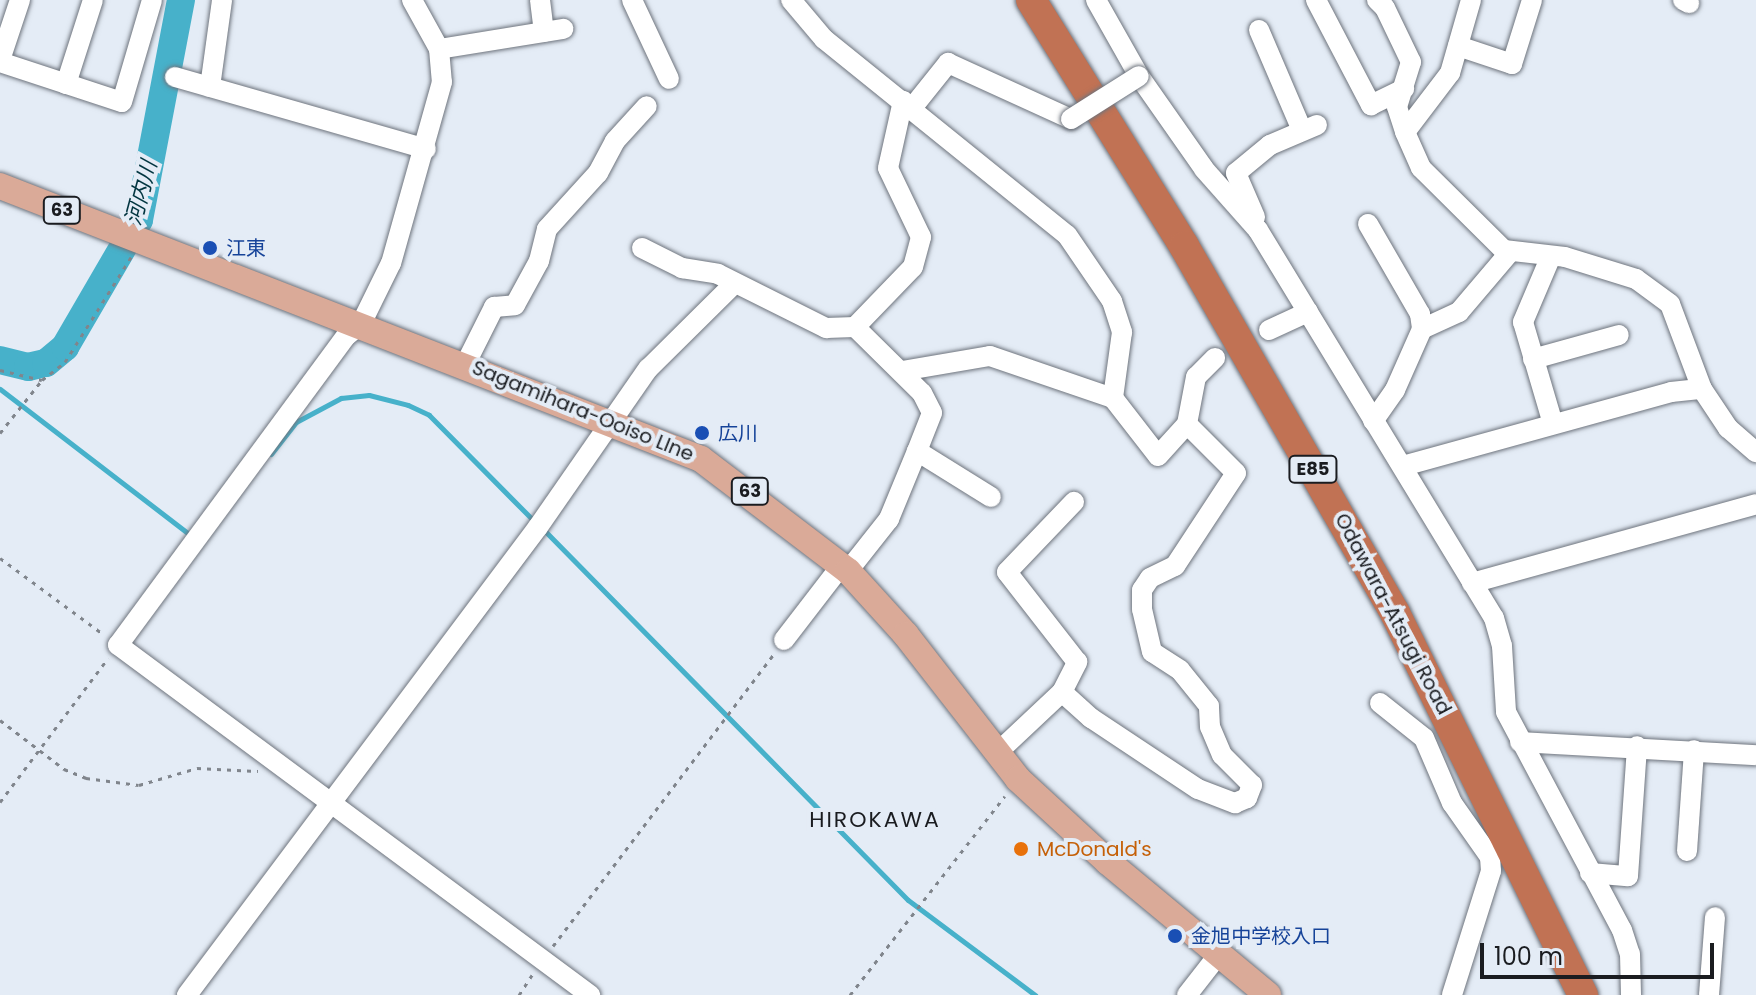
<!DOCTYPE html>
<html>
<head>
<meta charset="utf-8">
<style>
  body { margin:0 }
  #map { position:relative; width:1756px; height:995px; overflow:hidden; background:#e4ecf6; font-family:Poppins,"Noto Sans JP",sans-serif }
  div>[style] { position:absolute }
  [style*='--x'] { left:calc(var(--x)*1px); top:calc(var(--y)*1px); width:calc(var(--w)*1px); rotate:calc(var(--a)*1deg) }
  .stream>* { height:5px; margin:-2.5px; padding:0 2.5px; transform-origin:2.5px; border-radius:2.5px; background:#47b1ca }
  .river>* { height:28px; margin:-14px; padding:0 14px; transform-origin:14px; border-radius:14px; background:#47b1ca }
  .path>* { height:3px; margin-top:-1.5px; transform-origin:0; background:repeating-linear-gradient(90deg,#80858c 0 4px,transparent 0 10px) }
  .roads { filter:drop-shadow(0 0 2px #6e747d) drop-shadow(0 0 2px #6e747d) }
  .minor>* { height:20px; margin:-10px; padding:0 10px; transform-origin:10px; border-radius:10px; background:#fff }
  .major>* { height:26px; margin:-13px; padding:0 13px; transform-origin:13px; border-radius:13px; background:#daaa98 }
  .highway>* { height:30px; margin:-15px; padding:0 15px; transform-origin:15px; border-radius:15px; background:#c17254 }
  .bridges { filter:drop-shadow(0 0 2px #6e747d) drop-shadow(0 0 2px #6e747d) }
  .minor-bridge>* { height:20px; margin:-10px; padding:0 10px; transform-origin:10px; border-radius:10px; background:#fff }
  .dots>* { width:22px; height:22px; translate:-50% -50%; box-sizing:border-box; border:4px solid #e4ecf6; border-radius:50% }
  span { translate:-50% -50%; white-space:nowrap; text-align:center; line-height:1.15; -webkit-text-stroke:8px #e4ecf6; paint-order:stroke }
  .shield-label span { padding:2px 6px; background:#e4ecf6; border:2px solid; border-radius:6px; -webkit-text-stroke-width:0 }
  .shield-label { font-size:18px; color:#1a1c20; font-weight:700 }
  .transit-label { font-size:20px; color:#164399 }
  .left { translate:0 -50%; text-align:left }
  .street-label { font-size:20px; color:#1a1c20 }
  .food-label { font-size:20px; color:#c56008 }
  .water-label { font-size:22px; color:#023540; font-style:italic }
  .neighbourhood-label { font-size:22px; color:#1a1c20; letter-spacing:2px }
  .scale { position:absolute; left:1480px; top:943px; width:234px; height:36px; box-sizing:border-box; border:4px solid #1a1c20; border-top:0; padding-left:10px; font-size:24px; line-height:28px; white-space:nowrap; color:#1a1c20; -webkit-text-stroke:6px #e4ecf6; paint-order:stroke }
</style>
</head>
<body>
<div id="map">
  <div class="stream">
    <div style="--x:0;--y:389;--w:243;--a:37.5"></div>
    <div style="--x:271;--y:454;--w:41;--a:-52"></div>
    <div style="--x:296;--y:422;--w:51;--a:-28.1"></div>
    <div style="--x:341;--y:398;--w:28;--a:-6"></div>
    <div style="--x:369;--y:395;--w:40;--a:14.4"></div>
    <div style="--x:408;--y:405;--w:23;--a:25"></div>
    <div style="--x:429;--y:415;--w:151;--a:45.3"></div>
    <div style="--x:543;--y:529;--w:520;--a:45.47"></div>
    <div style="--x:908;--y:900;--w:159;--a:36.8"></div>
  </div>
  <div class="river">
    <div style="--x:0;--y:360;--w:29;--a:14"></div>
    <div style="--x:28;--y:367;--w:18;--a:-13"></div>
    <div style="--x:46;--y:363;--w:25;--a:-40"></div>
    <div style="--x:65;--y:347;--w:147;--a:-59.8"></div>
    <div style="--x:139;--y:220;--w:224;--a:-79.2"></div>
  </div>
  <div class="path">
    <div style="--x:0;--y:370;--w:43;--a:13.4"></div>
    <div style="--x:0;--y:433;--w:68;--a:-51.6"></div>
    <div style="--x:42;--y:380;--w:29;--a:-38"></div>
    <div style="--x:65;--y:362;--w:124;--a:-57.8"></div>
    <div style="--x:0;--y:558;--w:128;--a:36.4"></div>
    <div style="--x:0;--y:720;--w:81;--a:37.4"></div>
    <div style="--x:64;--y:769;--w:24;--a:22"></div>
    <div style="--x:86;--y:778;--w:53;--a:7.5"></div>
    <div style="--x:139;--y:785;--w:60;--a:-16.3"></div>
    <div style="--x:197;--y:768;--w:61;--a:2.8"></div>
    <div style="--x:0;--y:802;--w:180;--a:-53.1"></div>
    <div style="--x:553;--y:946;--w:368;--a:-52.9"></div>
    <div style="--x:519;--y:995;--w:24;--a:-57"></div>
    <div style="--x:850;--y:995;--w:252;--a:-52.1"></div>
  </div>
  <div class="roads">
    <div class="minor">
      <div style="--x:412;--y:0;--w:56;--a:61.1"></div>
      <div style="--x:439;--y:49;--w:33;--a:85"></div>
      <div style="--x:442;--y:82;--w:188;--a:105.7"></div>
      <div style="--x:391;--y:263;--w:68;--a:116.2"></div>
      <div style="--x:361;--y:324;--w:19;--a:141"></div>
      <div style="--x:346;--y:336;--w:384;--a:126.4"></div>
      <div style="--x:118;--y:645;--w:588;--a:36.56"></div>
      <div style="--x:540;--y:0;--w:32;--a:83"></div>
      <div style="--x:632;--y:0;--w:87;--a:64.9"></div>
      <div style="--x:791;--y:0;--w:51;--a:49.8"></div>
      <div style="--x:824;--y:39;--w:312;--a:38.9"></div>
      <div style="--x:1067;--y:235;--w:80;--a:55.7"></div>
      <div style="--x:1112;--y:301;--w:33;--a:72"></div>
      <div style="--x:1122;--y:332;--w:67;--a:97.8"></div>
      <div style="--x:1096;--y:0;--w:87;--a:60.5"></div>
      <div style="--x:1139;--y:76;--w:113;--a:55"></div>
      <div style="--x:1204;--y:169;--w:81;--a:48.5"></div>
      <div style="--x:1258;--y:230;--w:454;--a:58.7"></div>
      <div style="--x:1494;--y:618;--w:29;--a:74"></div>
      <div style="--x:1502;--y:646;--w:66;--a:86.5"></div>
      <div style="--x:1506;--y:712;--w:247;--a:62"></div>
      <div style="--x:1622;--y:930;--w:25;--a:72"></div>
      <div style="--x:1630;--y:954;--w:41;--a:88.6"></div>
      <div style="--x:1316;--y:0;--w:119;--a:62.4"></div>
      <div style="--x:1371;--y:105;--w:37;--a:-26"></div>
      <div style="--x:1377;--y:0;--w:11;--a:45"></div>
      <div style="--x:1385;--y:8;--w:60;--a:64.3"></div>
      <div style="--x:1411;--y:62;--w:47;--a:107.3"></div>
      <div style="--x:1397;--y:107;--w:26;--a:72"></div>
      <div style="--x:1471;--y:0;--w:76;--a:106"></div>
      <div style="--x:1450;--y:73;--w:74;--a:127.3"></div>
      <div style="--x:1405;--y:132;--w:39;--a:66"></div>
      <div style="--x:1421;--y:168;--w:117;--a:44.7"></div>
      <div style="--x:1504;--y:250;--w:61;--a:6.5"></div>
      <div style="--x:1565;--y:257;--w:74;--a:17.2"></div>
      <div style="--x:1636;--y:279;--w:42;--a:36.3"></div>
      <div style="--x:1670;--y:304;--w:91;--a:69.4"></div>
      <div style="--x:1702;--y:389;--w:47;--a:56.3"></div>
      <div style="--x:1728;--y:428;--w:37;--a:41"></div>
      <div style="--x:1683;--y:0;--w:7;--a:27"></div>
      <div style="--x:1259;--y:30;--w:107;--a:66.8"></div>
      <div style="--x:1458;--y:46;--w:57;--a:18.4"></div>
      <div style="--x:1512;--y:64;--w:67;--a:-72.6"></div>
      <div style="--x:439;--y:49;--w:126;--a:-9.2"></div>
      <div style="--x:0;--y:60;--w:63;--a:-71.6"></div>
      <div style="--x:0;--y:62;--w:128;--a:18.2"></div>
      <div style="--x:122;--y:102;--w:106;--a:-73.6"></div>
      <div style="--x:175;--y:77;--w:261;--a:16"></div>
      <div style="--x:66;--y:84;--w:88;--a:-72.2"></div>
      <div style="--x:210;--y:87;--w:88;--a:-82.1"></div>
      <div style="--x:912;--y:108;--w:58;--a:-51.3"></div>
      <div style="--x:948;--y:63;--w:135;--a:24.5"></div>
      <div style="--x:1255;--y:217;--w:48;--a:-113.4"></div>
      <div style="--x:1236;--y:173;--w:44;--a:-39.5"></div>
      <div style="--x:1270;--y:145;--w:51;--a:-23.1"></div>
      <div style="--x:1368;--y:224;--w:104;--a:60"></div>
      <div style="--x:1420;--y:314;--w:15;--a:82"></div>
      <div style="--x:1422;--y:329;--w:67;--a:113.9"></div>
      <div style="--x:1395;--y:390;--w:38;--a:125"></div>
      <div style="--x:642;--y:248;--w:45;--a:26.6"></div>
      <div style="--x:682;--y:268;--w:36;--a:9"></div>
      <div style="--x:718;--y:274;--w:121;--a:26.6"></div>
      <div style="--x:826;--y:328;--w:29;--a:-2"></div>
      <div style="--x:855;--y:327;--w:94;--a:44.6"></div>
      <div style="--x:922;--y:393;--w:22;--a:63"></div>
      <div style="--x:932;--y:413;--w:41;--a:111.5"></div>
      <div style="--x:917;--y:451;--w:74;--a:112.4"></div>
      <div style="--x:889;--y:519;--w:66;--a:128.3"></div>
      <div style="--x:1551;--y:256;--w:72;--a:113"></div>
      <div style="--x:1523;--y:322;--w:106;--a:73.6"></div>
      <div style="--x:855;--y:327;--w:83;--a:-46"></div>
      <div style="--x:913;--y:267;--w:31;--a:-75"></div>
      <div style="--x:921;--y:237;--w:76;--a:-115.6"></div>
      <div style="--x:888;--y:168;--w:69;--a:-77.4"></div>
      <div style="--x:1422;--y:329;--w:41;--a:-24.7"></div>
      <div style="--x:1459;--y:312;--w:79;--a:-49.6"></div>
      <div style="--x:1269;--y:330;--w:43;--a:-24.8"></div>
      <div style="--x:1533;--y:359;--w:89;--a:-15.6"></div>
      <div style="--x:466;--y:363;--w:63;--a:-63.4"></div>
      <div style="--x:494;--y:307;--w:21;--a:-5"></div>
      <div style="--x:515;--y:305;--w:50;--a:-61.4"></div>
      <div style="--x:539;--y:261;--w:33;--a:-76"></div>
      <div style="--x:547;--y:229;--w:76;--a:-47.7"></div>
      <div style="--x:598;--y:173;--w:36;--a:-62"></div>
      <div style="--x:615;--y:141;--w:47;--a:-47.6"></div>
      <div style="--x:902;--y:371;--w:89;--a:-9.7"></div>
      <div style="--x:990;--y:356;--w:130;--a:18.9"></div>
      <div style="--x:1113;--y:398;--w:73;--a:52.2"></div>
      <div style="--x:1158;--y:456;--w:43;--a:-47.8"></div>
      <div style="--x:1187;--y:424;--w:48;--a:-79.2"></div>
      <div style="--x:1196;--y:377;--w:27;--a:-45"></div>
      <div style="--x:917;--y:451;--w:87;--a:31.9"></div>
      <div style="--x:1403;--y:466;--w:278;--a:-15.4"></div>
      <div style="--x:1671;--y:392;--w:31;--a:-6"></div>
      <div style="--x:1472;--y:583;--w:295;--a:-15.5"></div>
      <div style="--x:784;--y:640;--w:93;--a:-52.4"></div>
      <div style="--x:1062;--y:692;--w:39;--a:42"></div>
      <div style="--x:1091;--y:718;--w:128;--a:33.6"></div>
      <div style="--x:1198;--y:789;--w:40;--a:21"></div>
      <div style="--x:1235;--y:803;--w:13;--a:-23"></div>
      <div style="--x:1247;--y:798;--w:14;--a:-69"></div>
      <div style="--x:1252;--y:785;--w:42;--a:-135"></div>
      <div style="--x:1222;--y:755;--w:30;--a:-113"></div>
      <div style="--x:1210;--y:727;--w:21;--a:-93"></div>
      <div style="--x:1209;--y:706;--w:46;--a:-128.9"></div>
      <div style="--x:1180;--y:670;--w:33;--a:-147"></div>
      <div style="--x:1152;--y:652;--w:44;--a:-103.1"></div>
      <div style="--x:1142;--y:609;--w:19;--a:-90"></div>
      <div style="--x:1142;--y:590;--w:14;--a:-56"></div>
      <div style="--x:1150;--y:578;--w:28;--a:-26"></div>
      <div style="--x:1175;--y:566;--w:111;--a:-56.7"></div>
      <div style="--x:1236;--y:473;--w:69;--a:-135"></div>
      <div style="--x:1380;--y:703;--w:56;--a:38.5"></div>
      <div style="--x:1424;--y:738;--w:71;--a:66.7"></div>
      <div style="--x:1452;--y:803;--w:66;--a:54.9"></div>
      <div style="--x:1490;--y:857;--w:14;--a:86"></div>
      <div style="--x:1491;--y:871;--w:130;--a:107.5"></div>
      <div style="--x:1520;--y:742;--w:236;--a:3.2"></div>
      <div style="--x:997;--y:753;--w:89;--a:-43.2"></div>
      <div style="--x:1062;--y:692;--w:34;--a:-63"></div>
      <div style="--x:1077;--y:662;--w:114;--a:-127.9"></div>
      <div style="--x:1007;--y:572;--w:97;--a:-46.3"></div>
      <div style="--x:1687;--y:851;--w:101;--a:-86"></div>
      <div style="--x:1590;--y:873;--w:38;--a:5"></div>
      <div style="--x:1628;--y:876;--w:130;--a:-86"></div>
      <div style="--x:187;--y:995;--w:585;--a:-53.13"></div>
      <div style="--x:538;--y:527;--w:193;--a:-55.2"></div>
      <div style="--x:648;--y:369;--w:122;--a:-44.7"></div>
      <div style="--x:1187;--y:995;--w:52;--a:-52"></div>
      <div style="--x:1709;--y:995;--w:78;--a:-85.6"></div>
    </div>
    <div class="major">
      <div style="--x:0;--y:186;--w:752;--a:21.28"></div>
      <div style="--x:701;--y:459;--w:185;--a:37.3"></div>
      <div style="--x:848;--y:571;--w:86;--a:47.8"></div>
      <div style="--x:906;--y:635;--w:182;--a:52.1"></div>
      <div style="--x:1018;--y:779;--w:122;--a:42.7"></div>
      <div style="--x:1108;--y:862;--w:208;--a:39.7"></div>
    </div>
    <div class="highway">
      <div style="--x:1031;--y:0;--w:290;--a:58.1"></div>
      <div style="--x:1184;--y:246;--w:423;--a:60.1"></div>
      <div style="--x:1395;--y:613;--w:426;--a:63.8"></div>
    </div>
  </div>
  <div class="bridges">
    <div class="minor-bridge">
      <div style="--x:1071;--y:119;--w:80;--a:-32.3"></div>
    </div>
  </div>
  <div class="dots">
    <div style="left:210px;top:248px;background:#1a4fb4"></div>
    <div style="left:702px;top:433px;background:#1a4fb4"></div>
    <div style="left:1021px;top:849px;background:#e8710a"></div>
    <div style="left:1175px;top:936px;background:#1a4fb4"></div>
  </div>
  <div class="shield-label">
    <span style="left:62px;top:210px">63</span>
    <span style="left:1313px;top:469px">E85</span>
    <span style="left:750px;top:491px">63</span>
  </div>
  <div class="transit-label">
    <span class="left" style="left:226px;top:248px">江東</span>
    <span class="left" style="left:718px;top:433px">広川</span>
    <span class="left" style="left:1191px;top:936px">金旭中学校入口</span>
  </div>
  <div class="street-label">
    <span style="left:583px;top:411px;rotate:22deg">Sagamihara-Ooiso LIne</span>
    <span style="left:1393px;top:614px;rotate:62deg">Odawara-Atsugi Road</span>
  </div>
  <div class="food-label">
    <span class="left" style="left:1037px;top:849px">McDonald's</span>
  </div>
  <div class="water-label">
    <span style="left:141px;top:193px;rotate:-75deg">河内川</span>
  </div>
  <div class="neighbourhood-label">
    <span style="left:875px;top:820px">HIROKAWA</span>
  </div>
  <div class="scale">100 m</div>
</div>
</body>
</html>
